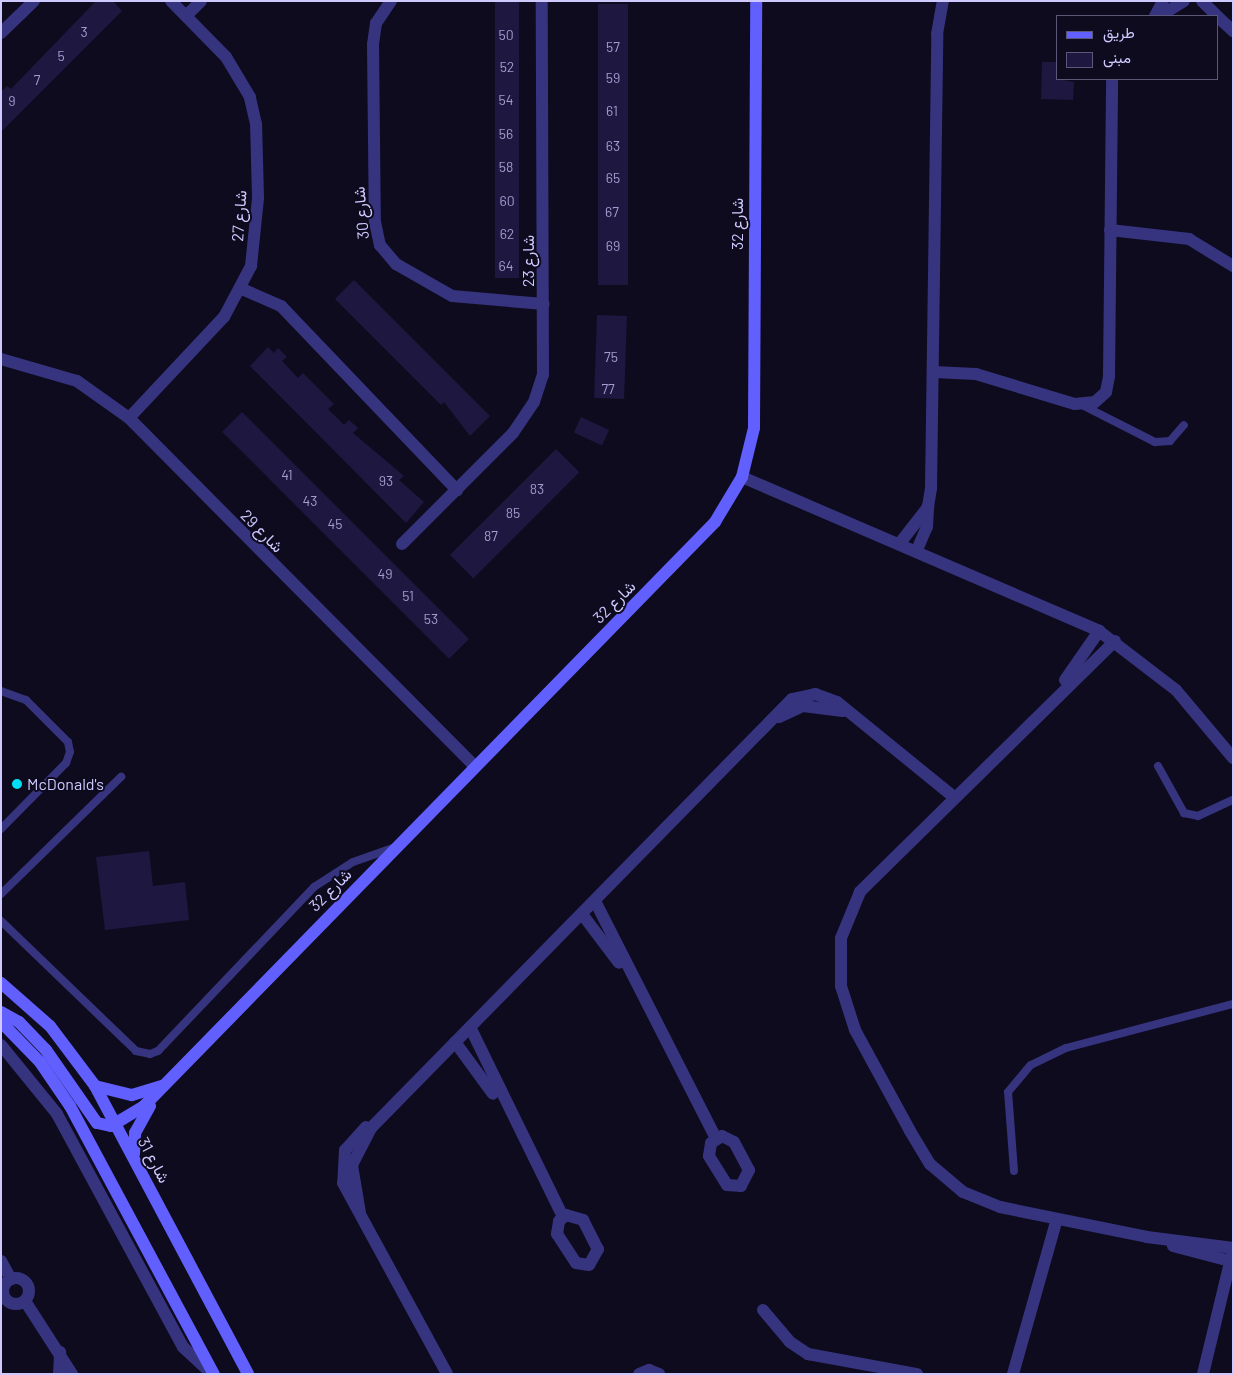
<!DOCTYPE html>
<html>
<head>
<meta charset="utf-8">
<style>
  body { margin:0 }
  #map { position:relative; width:1234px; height:1375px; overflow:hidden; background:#0e0b1e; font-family:Barlow,Vazirmatn,sans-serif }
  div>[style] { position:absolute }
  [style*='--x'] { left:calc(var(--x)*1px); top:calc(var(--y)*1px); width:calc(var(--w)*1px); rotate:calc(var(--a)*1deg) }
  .building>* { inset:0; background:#1e1740; transform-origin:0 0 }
  .lane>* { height:8px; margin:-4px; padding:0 4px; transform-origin:4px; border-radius:4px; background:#36347f }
  .street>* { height:12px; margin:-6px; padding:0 6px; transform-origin:6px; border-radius:6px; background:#36347f }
  .street>.ring { margin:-6px; padding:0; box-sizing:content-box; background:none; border:12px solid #36347f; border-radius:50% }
  .secondary>* { height:12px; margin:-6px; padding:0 6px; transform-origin:6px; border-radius:6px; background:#6160ff }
  .dots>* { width:14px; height:14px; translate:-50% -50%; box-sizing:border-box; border:2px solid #0e0b1e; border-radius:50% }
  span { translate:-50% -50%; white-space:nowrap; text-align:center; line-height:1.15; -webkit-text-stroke:4px #0e0b1e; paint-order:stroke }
  .number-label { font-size:14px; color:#a29ccf }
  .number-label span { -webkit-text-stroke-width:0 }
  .street-label { font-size:16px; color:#cec9ff }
  .poi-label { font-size:16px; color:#cec9ff }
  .left { translate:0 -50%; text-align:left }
  .frame { position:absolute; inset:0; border:2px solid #cec9ff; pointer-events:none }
  .legend { position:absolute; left:1056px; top:15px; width:162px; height:65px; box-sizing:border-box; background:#0e0b1e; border:1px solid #5b5778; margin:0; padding:6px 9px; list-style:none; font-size:15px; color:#cec9ff }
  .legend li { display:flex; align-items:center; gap:10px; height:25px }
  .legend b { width:25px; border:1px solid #5b5778 }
</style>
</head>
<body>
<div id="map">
  <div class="building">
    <div style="clip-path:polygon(96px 1px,113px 1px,122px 11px,1px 132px,1px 92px,7px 86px,11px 89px)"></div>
    <div style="left:495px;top:1px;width:24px;height:277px"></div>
    <div style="left:598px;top:4px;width:30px;height:281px"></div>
    <div style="clip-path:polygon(1042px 62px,1058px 62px,1058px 79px,1074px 82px,1073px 100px,1041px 99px)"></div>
    <div style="clip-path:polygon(354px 280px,490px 416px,470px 436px,444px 402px,441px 405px,335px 299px)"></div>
    <div style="left:597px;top:315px;width:30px;height:83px;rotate:2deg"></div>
    <div style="clip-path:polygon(268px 347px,274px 353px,278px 348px,287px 357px,282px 361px,298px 378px,303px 373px,334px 404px,328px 409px,344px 425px,349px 420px,358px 428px,353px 433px,404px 476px,399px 480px,424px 502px,406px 523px,250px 366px)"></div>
    <div style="left:242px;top:412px;width:321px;height:28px;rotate:45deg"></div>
    <div style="left:581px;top:417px;width:31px;height:17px;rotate:25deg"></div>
    <div style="left:556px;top:449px;width:33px;height:150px;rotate:45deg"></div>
    <div style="clip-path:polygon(149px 851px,153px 886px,185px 882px,189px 920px,105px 930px,96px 857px)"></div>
  </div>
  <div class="lane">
    <div style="--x:1082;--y:405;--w:82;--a:26.9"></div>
    <div style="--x:1155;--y:442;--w:15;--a:-4"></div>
    <div style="--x:1170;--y:441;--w:21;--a:-49"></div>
    <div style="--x:1;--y:691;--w:27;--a:20"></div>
    <div style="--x:26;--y:700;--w:59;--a:45"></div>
    <div style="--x:68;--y:742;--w:10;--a:79"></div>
    <div style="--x:70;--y:752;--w:12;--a:110"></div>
    <div style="--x:66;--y:763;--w:93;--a:134.6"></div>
    <div style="--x:1158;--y:766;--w:54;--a:61"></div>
    <div style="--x:1184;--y:813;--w:14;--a:12"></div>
    <div style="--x:1198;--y:816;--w:38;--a:-25"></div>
    <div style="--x:1;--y:894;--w:168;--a:-44.3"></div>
    <div style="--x:1;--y:921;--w:187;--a:43.9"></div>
    <div style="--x:136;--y:1051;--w:14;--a:12"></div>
    <div style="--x:150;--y:1054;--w:9;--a:-21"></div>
    <div style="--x:158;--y:1051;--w:226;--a:-46.4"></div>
    <div style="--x:314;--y:887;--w:46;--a:-32.7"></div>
    <div style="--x:353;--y:862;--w:42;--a:-19.3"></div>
    <div style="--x:1014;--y:1171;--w:79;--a:-94.3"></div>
    <div style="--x:1008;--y:1092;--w:35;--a:-50"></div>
    <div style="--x:1031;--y:1065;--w:39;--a:-26"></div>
    <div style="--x:1066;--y:1048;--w:173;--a:-14.8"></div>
  </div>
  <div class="street">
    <div style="--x:391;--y:1;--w:27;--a:124"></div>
    <div style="--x:376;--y:23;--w:21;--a:98"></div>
    <div style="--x:373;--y:44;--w:178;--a:89.4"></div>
    <div style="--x:375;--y:222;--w:24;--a:78"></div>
    <div style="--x:380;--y:245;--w:25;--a:50"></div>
    <div style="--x:396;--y:264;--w:64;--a:29.7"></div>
    <div style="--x:452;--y:296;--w:92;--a:5"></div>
    <div style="--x:1202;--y:1;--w:21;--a:45"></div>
    <div style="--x:186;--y:16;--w:21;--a:-45"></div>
    <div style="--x:1155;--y:16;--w:17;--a:-62"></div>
    <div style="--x:1160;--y:16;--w:28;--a:-32"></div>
    <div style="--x:1218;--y:17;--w:21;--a:43"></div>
    <div style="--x:1;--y:33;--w:46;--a:-44.1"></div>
    <div style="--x:1110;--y:230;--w:80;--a:6.5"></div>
    <div style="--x:1189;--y:239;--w:52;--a:31.5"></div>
    <div style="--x:242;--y:289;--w:43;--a:23.6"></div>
    <div style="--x:281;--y:306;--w:255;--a:46.3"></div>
    <div style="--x:1;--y:359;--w:79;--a:16.1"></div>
    <div style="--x:77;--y:381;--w:64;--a:35.4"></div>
    <div style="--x:129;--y:418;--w:491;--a:45.2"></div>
    <div style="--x:934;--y:372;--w:42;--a:2.7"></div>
    <div style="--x:976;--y:374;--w:103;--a:16.9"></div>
    <div style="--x:1075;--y:404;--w:20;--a:-6"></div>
    <div style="--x:1095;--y:402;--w:15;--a:-42"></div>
    <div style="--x:1106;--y:392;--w:16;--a:-79"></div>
    <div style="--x:1109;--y:376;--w:297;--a:-89.4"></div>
    <div style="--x:129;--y:418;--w:139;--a:-46.8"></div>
    <div style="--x:224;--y:317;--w:58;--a:-62.1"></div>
    <div style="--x:251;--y:266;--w:68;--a:-84.1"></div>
    <div style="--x:258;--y:198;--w:74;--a:-91.5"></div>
    <div style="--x:256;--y:124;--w:28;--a:-103"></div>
    <div style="--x:250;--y:97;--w:47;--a:-121"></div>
    <div style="--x:226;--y:57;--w:78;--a:-134.5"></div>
    <div style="--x:742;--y:477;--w:389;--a:23.3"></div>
    <div style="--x:1099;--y:631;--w:97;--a:37.5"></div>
    <div style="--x:1176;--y:690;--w:89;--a:50"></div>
    <div style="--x:900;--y:543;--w:46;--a:-52.1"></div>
    <div style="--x:928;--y:507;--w:18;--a:-81"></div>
    <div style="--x:931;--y:489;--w:455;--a:-89.2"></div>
    <div style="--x:937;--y:34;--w:34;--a:-80"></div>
    <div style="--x:402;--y:544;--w:157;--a:-45"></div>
    <div style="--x:513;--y:433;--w:37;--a:-56"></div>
    <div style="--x:534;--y:402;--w:28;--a:-72"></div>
    <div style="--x:543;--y:375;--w:374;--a:-90.2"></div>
    <div style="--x:917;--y:550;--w:25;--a:-67"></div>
    <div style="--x:927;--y:527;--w:21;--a:-87"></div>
    <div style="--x:1115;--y:641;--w:358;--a:135.5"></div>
    <div style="--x:860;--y:892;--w:50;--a:112.4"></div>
    <div style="--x:841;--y:938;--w:48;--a:90"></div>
    <div style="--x:841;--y:986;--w:46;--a:72.3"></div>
    <div style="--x:855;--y:1030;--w:115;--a:61.4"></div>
    <div style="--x:910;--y:1131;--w:39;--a:59"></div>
    <div style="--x:930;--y:1164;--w:43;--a:40.3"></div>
    <div style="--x:963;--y:1192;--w:40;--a:22"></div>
    <div style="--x:1000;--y:1207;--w:150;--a:11.5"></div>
    <div style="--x:1147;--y:1237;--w:87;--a:7.3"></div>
    <div style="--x:1065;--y:680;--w:60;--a:-55.2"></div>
    <div style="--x:779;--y:717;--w:26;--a:-25"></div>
    <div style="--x:803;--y:706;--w:40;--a:7.1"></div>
    <div style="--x:595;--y:901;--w:266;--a:63"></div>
    <div style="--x:582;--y:914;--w:61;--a:52.9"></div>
    <div style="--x:470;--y:1027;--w:212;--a:63.9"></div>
    <div style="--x:455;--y:1042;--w:64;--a:53.8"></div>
    <div style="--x:1;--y:1045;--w:89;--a:50.9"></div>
    <div style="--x:57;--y:1114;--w:265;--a:61.6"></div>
    <div style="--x:183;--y:1347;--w:40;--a:43"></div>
    <div style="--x:366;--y:1127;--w:31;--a:132"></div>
    <div style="--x:345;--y:1150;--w:33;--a:93"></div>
    <div style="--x:343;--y:1183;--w:217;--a:61.4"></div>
    <div style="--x:722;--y:1136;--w:13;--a:27"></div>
    <div style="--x:734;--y:1142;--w:32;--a:62"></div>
    <div style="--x:749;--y:1170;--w:18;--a:117"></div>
    <div style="--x:741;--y:1186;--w:14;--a:-176"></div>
    <div style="--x:727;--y:1185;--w:34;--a:-122"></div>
    <div style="--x:709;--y:1156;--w:13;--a:-81"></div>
    <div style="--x:711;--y:1143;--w:13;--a:-32"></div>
    <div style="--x:360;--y:1213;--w:49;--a:-99.5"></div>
    <div style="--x:352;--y:1165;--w:42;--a:-62.8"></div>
    <div style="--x:371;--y:1128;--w:601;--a:-45.54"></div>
    <div style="--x:792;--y:699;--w:24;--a:-12"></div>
    <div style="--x:815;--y:694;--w:23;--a:20"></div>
    <div style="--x:837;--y:702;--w:151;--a:39.1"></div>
    <div style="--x:566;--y:1215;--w:18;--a:16"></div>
    <div style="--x:583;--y:1220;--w:33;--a:63"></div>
    <div style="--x:598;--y:1249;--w:18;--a:119"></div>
    <div style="--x:589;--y:1265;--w:13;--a:-171"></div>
    <div style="--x:576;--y:1263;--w:35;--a:-123"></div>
    <div style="--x:557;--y:1234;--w:13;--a:-81"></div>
    <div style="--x:559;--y:1221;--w:9;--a:-41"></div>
    <div style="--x:1173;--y:1246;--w:59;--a:14.7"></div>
    <div style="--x:1;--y:1261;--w:21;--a:61"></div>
    <div class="ring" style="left:3px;top:1278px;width:14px;height:14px"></div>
    <div style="--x:25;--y:1301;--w:87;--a:57.2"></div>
    <div style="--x:763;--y:1310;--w:42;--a:49.8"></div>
    <div style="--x:790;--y:1342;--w:22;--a:34"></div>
    <div style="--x:808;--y:1354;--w:111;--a:10.4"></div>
    <div style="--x:59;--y:1374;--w:22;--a:-87"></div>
    <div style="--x:639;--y:1374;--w:11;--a:-22"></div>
    <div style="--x:649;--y:1370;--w:11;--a:22"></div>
    <div style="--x:1013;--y:1374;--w:161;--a:-74.2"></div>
    <div style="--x:1203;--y:1374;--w:128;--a:-76.4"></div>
  </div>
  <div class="secondary">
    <div style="--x:1;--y:983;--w:65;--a:41.3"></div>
    <div style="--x:50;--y:1026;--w:75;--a:53.1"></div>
    <div style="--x:95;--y:1086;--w:326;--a:62"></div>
    <div style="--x:1;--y:1012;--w:21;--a:29"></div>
    <div style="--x:19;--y:1022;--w:39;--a:46"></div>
    <div style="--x:46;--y:1050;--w:89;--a:55.1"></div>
    <div style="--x:97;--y:1123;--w:14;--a:12"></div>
    <div style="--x:111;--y:1126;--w:39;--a:-31"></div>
    <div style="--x:144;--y:1106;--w:817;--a:-45.64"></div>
    <div style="--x:715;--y:522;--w:52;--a:-59"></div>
    <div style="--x:742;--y:477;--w:50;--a:-76.2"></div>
    <div style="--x:754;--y:428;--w:427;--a:-89.7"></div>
    <div style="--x:1;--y:1022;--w:56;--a:45.7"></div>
    <div style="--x:40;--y:1062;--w:53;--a:55.7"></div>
    <div style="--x:70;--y:1106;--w:304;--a:61.8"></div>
    <div style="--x:95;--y:1086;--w:38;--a:14"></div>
    <div style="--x:132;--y:1095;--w:31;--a:-17"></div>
    <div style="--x:134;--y:1154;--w:21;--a:-87"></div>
    <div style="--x:135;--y:1133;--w:31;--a:-61"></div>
  </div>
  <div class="dots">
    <div style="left:17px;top:784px;background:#00dff4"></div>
  </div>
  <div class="number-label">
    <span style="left:84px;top:32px">3</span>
    <span style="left:506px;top:35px">50</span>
    <span style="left:613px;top:47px">57</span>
    <span style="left:61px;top:56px">5</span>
    <span style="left:507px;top:67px">52</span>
    <span style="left:613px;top:78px">59</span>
    <span style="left:37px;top:80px">7</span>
    <span style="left:506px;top:100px">54</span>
    <span style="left:12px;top:101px">9</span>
    <span style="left:612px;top:111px">61</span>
    <span style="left:506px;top:134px">56</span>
    <span style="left:613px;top:146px">63</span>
    <span style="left:506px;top:167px">58</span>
    <span style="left:613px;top:178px">65</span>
    <span style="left:507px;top:201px">60</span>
    <span style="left:612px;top:212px">67</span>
    <span style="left:507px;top:234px">62</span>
    <span style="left:613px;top:246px">69</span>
    <span style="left:506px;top:266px">64</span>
    <span style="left:611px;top:357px">75</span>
    <span style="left:608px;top:389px">77</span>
    <span style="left:287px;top:475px">41</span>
    <span style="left:386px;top:481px">93</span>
    <span style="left:537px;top:489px">83</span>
    <span style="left:310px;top:501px">43</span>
    <span style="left:513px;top:513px">85</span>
    <span style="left:335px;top:524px">45</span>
    <span style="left:491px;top:536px">87</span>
    <span style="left:385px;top:574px">49</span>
    <span style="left:408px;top:596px">51</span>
    <span style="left:431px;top:619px">53</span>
  </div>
  <div class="street-label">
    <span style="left:361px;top:213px;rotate:-95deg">شارع 30</span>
    <span style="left:239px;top:216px;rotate:-86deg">شارع 27</span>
    <span style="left:737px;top:224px;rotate:-90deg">شارع 32</span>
    <span style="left:528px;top:261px;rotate:-90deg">شارع 23</span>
    <span style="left:262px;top:531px;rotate:45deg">شارع 29</span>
    <span style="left:614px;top:602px;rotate:-45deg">شارع 32</span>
    <span style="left:330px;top:890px;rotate:-45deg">شارع 32</span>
    <span style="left:154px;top:1160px;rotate:62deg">شارع 31</span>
  </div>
  <div class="poi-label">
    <span class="left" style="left:27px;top:784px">McDonald's</span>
  </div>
  <div class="frame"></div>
  <ul class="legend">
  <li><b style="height:6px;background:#6160ff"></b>طريق</li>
  <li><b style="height:14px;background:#1e1740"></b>مبنى</li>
  </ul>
</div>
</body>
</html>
